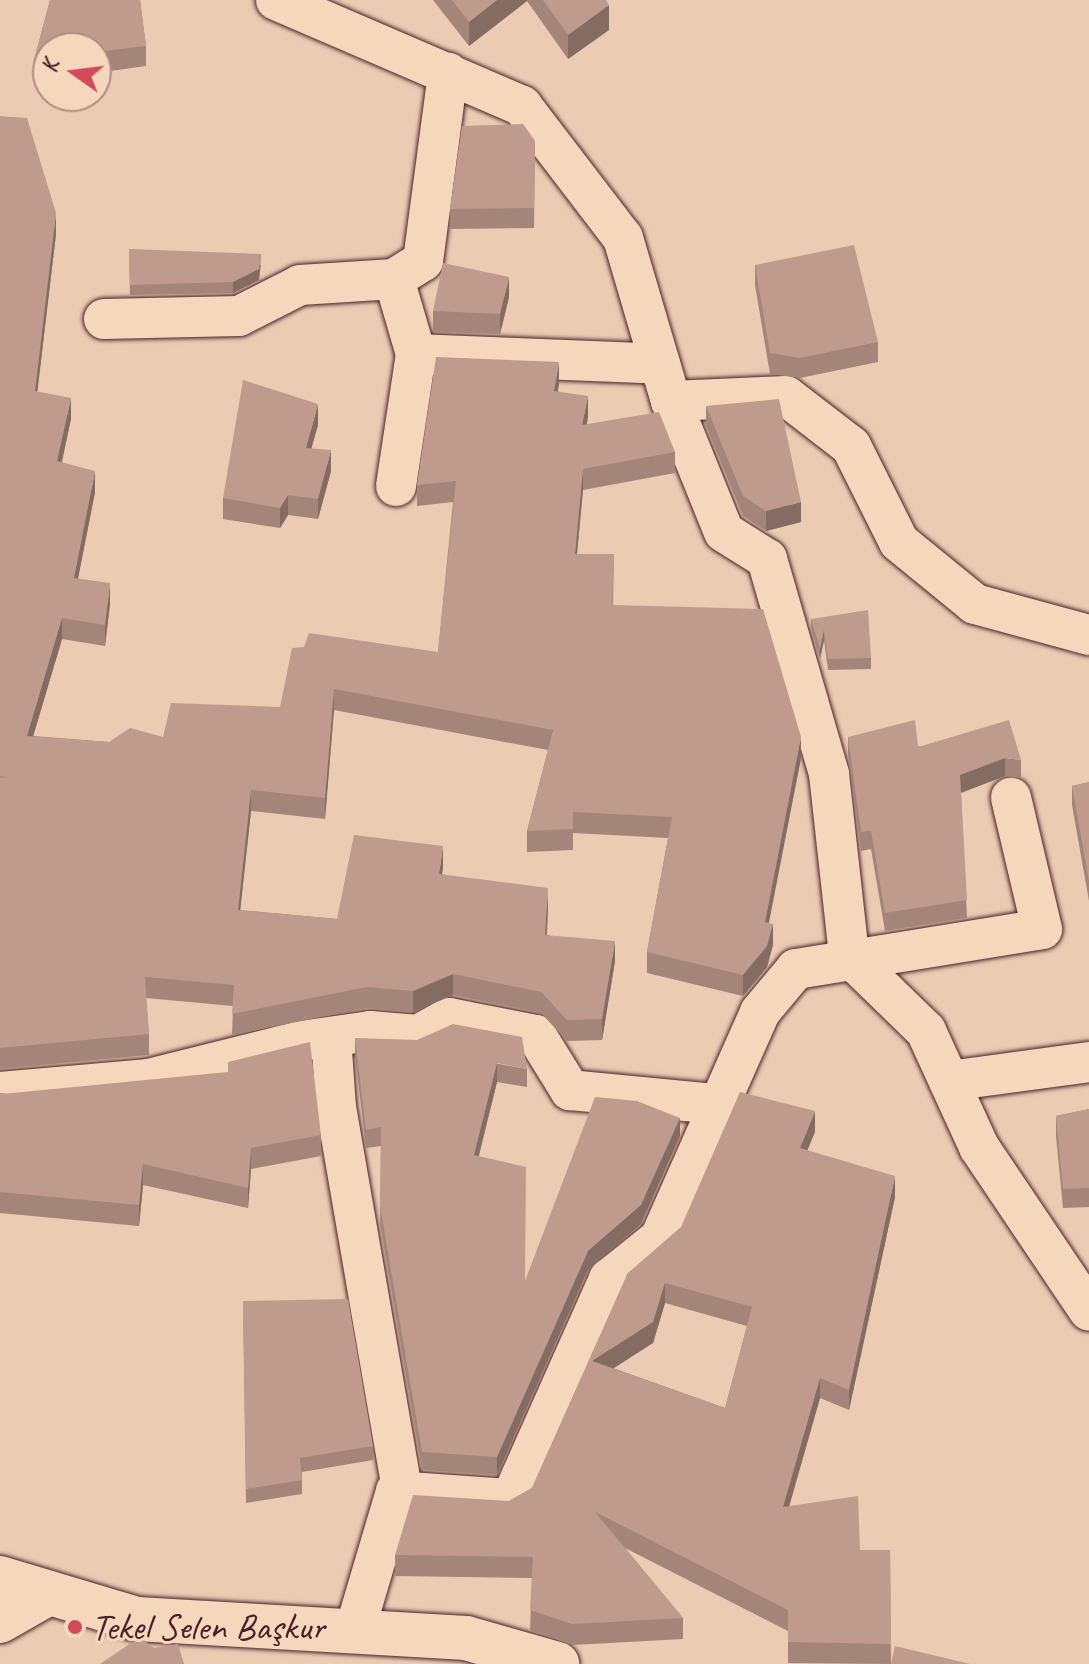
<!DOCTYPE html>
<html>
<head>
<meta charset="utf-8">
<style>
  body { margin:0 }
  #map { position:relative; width:1089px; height:1664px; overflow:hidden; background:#ebccb2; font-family:Caveat,sans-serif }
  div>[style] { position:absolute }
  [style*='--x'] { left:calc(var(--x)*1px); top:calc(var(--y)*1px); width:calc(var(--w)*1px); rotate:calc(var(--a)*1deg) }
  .roads { filter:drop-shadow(0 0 2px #4a1f2b) drop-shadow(0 0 2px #4a1f2b) }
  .minor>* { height:40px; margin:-20px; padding:0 20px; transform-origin:20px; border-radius:20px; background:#f5d7bb }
  .tertiary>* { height:44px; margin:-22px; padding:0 22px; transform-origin:22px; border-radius:22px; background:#f5d7bb }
  .wall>* { inset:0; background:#a38579 }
  .shaded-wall>* { inset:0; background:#856c63 }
  .building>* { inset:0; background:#be9b8d }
  .dots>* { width:22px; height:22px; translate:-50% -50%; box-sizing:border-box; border:4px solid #f5d7bb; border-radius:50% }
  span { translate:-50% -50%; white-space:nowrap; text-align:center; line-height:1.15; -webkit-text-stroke:6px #f5d7bb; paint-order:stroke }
  .poi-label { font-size:38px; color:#4a1f2b }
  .left { translate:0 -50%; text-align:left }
  .north { position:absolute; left:32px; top:32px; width:80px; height:80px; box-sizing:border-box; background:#f5d7bb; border:2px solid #b18d81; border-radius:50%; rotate:284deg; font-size:22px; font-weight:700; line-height:32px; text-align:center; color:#4a1f2b }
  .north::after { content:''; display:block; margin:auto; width:28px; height:36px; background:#d1495b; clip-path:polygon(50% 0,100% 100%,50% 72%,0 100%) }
</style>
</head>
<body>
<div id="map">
  <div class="roads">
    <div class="minor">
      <div style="--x:276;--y:0;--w:268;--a:23.3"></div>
      <div style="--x:522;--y:106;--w:166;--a:52.6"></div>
      <div style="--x:623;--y:238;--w:170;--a:73.6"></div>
      <div style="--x:671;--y:401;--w:141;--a:68"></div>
      <div style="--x:724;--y:532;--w:51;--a:32.1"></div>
      <div style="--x:767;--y:559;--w:224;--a:73.9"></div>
      <div style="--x:829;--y:774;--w:183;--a:83.7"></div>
      <div style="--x:849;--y:956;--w:107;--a:44.2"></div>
      <div style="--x:926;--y:1031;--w:128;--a:65.4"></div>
      <div style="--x:979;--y:1147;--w:197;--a:56.1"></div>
      <div style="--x:394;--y:279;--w:34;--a:-32"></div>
      <div style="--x:423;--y:261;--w:190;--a:-82.4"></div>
      <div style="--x:104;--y:319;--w:135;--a:-1.3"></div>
      <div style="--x:239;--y:316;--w:68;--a:-26.9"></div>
      <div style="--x:300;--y:285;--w:94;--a:-3.7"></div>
      <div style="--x:394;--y:279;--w:78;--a:73.7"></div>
      <div style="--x:416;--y:354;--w:244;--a:2.3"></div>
      <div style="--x:671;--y:401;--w:115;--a:-2.5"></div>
      <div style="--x:786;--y:396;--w:82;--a:37.6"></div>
      <div style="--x:851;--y:446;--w:107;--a:63.4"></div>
      <div style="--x:899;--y:542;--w:98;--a:39.2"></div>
      <div style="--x:975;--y:604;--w:118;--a:15.2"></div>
      <div style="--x:396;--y:486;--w:134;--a:-81.4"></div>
      <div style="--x:331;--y:1037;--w:70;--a:85.9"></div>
      <div style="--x:336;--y:1107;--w:390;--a:80.2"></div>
      <div style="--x:949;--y:1081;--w:141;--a:-7.7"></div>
      <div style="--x:0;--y:1092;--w:150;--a:-5"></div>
      <div style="--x:149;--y:1079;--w:157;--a:-14"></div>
      <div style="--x:301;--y:1041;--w:70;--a:-8.2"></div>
      <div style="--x:370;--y:1031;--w:48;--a:4.8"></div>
      <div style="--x:418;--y:1035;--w:35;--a:-29"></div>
      <div style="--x:449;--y:1018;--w:89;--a:11.1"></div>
      <div style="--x:536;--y:1035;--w:65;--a:58.3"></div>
      <div style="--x:570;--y:1090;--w:146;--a:5.5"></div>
      <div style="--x:354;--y:1633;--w:148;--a:-73.5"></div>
      <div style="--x:396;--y:1491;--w:115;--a:4"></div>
      <div style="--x:511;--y:1499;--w:241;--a:-66"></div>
      <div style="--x:609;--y:1279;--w:65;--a:-38.8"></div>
      <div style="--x:660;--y:1238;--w:247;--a:-66.1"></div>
      <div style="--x:760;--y:1012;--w:56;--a:-50.1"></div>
      <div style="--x:796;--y:969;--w:249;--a:-9.2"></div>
      <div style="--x:1042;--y:929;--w:135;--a:-103.3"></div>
    </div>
    <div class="tertiary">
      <div style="--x:0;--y:1578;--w:143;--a:16.7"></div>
      <div style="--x:137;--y:1619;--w:330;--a:3.3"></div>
      <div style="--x:466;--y:1638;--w:95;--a:15.9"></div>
      <div style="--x:0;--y:1621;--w:56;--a:-29.7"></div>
    </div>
  </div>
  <div class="wall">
    <div style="clip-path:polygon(50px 0,140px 0,146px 46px,146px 66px,96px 73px,96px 48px,48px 48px,48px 79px,34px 80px,34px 60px)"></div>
    <div style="clip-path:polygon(433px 0,606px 0,609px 30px,568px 59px,527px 1px,469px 46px)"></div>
    <div style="clip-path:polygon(0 116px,56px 234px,37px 392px,71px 419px,62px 462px,95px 492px,78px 578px,110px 604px,105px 646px,62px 639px,33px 736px,109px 742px,163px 737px,280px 707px,438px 652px,453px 502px,417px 506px,417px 485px,559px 383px,558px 391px,588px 417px,587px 424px,675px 452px,675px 473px,583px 490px,577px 554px,614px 554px,613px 605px,801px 758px,768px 923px,773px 945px,767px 967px,743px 996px,647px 973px,647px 952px,668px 838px,573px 833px,573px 850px,527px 852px,527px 831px,548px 750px,334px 710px,325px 819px,251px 811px,240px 910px,337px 919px,443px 867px,442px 874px,548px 909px,547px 935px,615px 961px,602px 1040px,567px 1041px,541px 1013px,453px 995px,413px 1012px,367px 1008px,232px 1035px,233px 1006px,146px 998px,149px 1034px,149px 1055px,0 1069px)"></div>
    <div style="clip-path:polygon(535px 141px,534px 228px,450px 229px,450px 209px)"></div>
    <div style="clip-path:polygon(129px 249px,261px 265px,259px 280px,233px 293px,130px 295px)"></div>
    <div style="clip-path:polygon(755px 265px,878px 342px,878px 362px,800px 378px,770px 374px,755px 285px)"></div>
    <div style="clip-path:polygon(509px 297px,500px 334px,433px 332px,433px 311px)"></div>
    <div style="clip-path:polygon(706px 406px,801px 522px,766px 531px,743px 516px,706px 426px)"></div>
    <div style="clip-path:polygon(318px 425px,311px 448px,331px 471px,318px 519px,288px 515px,280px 528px,223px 519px,223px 498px)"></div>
    <div style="clip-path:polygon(811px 619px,871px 658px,871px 669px,828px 670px,824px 640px,820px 659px,811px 629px)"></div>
    <div style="clip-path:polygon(848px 737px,1021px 760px,1021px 778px,1005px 776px,961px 793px,967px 918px,885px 931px,871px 849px,861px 851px,848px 755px)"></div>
    <div style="clip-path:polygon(1089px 782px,1089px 901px,1072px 805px,1072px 786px)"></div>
    <div style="clip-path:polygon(355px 1038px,527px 1069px,527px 1087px,497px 1082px,479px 1156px,525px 1281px,680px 1136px,641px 1224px,588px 1270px,497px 1475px,422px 1470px,380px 1224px,381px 1146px,366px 1148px,355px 1056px)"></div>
    <div style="clip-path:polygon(0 1093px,321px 1135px,321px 1156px,251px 1169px,248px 1208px,143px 1185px,139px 1226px,0 1213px)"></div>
    <div style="clip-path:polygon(1089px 1109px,1089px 1207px,1063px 1208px,1056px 1136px,1056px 1116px)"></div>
    <div style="clip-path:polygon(evenodd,815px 1132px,807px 1150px,895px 1197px,849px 1410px,820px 1398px,789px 1506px,860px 1550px,890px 1550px,891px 1664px,788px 1663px,788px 1631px,625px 1548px,683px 1618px,683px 1639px,572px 1645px,530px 1630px,532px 1578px,395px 1576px,395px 1555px,509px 1501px,532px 1488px,628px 1273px,815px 1132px,665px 1303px,747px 1326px,725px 1408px,613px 1368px,653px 1343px,665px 1303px)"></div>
    <div style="clip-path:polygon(243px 1301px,373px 1446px,373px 1460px,302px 1472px,302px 1494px,246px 1503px)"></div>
  </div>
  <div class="shaded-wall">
    <div style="clip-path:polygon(497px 0,527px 0,527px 1px,469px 46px,469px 22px)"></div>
    <div style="clip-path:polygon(609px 5px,609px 30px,568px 59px,568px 35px)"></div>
    <div style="clip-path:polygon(56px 213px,56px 234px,35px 412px,35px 391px)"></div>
    <div style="clip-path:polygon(261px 254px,259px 280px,233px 293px,233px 282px)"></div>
    <div style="clip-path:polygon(509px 277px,509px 297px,500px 334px,500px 314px)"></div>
    <div style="clip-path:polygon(559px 362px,559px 383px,554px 412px,554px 391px)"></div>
    <div style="clip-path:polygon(588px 396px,588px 417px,582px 446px,582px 425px)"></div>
    <div style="clip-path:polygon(71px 398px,71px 419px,57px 482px,57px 461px)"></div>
    <div style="clip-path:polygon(318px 404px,318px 425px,306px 468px,306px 448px)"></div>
    <div style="clip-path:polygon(331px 450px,331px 471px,318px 519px,318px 499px)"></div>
    <div style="clip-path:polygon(583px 469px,583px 490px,575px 575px,575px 554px)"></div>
    <div style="clip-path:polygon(95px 471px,95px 492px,74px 599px,74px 578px)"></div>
    <div style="clip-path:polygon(288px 495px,288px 515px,280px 528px,280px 508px)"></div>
    <div style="clip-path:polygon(801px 502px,801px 522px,766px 531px,766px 511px)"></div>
    <div style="clip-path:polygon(110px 583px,110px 604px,105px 646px,105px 625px)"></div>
    <div style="clip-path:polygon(62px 618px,62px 639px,27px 757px,27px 736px)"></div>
    <div style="clip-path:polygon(824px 630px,824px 640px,820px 659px,820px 649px)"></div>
    <div style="clip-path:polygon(334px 689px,334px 710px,325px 819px,325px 798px)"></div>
    <div style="clip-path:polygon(801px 737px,801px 758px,765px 943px,765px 922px)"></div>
    <div style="clip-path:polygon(1005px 758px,1005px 776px,960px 793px,960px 775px)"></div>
    <div style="clip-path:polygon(251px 790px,251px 811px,238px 931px,238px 910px)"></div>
    <div style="clip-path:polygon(443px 846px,443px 867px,439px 895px,439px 874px)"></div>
    <div style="clip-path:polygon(548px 888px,548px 909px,545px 956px,545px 935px)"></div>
    <div style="clip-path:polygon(773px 924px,773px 945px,767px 967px,743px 996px,743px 975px)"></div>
    <div style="clip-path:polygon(615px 941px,615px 961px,602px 1040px,602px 1019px)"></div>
    <div style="clip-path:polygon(453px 974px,453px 995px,413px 1012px,413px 991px)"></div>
    <div style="clip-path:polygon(497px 1063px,497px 1082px,474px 1173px,474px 1155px)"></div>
    <div style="clip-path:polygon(815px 1111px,815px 1132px,800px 1168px,800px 1148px)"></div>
    <div style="clip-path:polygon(680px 1118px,680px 1136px,641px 1224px,588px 1270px,497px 1475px,497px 1457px,588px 1251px)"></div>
    <div style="clip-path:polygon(251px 1148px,251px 1169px,248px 1208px,248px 1188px)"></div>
    <div style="clip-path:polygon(143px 1164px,143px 1185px,139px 1226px,139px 1205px)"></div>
    <div style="clip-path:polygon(895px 1176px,895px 1197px,849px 1410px,849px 1390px)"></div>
    <div style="clip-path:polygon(665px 1283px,665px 1303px,653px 1343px,592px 1382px,592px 1361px)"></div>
    <div style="clip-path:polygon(820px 1378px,820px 1398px,783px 1528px,783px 1507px)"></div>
  </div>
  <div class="building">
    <div style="clip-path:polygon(50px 0,140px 0,146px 46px,96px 52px,96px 48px,48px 48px,48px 58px,34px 60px)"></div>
    <div style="clip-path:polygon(452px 0,497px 0,469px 22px)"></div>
    <div style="clip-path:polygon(543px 0,606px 0,609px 5px,568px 35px)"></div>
    <div style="clip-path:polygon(0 116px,27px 118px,56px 213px,35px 391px,71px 398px,57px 461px,95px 471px,74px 578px,110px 583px,105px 625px,62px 618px,27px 736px,109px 742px,130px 728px,163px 737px,171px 703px,280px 707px,292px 648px,304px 647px,309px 633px,438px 652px,456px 481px,417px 485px,436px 357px,559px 362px,554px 391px,588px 396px,582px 425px,659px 412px,675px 452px,583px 469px,575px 554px,614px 554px,612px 605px,763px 609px,801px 737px,765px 922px,773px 924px,767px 946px,743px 975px,647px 952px,672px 817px,573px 812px,573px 829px,527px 831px,553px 730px,334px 689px,325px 798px,251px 790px,238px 910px,337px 919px,354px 835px,443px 846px,439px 874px,548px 888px,545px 935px,615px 941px,602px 1019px,567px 1020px,541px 992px,453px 974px,413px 991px,367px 987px,232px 1014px,234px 985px,145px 977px,149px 1034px,0 1048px,0 778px,7px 777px,0 776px)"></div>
    <div style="clip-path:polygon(523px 124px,535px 141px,534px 208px,450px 209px,462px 126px)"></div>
    <div style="clip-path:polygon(854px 245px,878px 342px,800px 358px,770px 353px,755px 265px)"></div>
    <div style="clip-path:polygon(129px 249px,261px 254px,259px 269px,233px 282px,130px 285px)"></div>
    <div style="clip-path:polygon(443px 263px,509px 277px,500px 314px,433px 311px)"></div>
    <div style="clip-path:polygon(243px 380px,318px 404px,306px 448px,331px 450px,318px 499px,288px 495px,280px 508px,223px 498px)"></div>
    <div style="clip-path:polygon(779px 399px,801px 502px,766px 511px,743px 496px,706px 406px)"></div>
    <div style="clip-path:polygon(868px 610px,871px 658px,828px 659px,824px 630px,820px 649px,811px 619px)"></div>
    <div style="clip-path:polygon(915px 720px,918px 747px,1009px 720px,1021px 760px,1005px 758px,960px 775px,967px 900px,885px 913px,871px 831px,861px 832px,848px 737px)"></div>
    <div style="clip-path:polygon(1089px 782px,1089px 881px,1072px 786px)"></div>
    <div style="clip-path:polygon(453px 1024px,522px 1037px,527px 1069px,497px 1063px,474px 1155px,526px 1167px,525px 1281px,595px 1097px,637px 1101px,680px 1118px,641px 1205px,588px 1251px,497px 1457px,422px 1452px,380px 1206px,381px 1127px,366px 1130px,355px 1038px,417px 1040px)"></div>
    <div style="clip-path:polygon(310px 1042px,321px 1135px,251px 1148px,248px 1188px,143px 1164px,139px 1205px,0 1192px,0 1093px,2px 1094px,228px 1072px,228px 1062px)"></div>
    <div style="clip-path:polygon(evenodd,740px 1092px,815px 1111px,800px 1148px,895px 1176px,849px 1390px,820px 1378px,783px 1507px,858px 1496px,860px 1550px,890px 1550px,891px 1644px,788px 1642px,788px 1610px,595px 1512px,683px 1618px,572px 1624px,530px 1610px,533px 1557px,395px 1555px,413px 1495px,509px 1501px,532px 1488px,628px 1273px,681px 1227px,740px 1092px,665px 1283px,752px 1307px,725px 1408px,592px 1361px,653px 1322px,665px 1283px)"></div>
    <div style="clip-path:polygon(1089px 1109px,1089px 1188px,1063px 1189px,1056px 1116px)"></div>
    <div style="clip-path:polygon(348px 1299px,373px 1446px,300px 1458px,302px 1480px,246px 1489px,243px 1301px)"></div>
    <div style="clip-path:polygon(140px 1637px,154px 1648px,178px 1644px,184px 1664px,100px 1664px)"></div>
    <div style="clip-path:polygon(895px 1646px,970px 1664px,891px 1664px)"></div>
  </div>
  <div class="dots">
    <div style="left:75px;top:1627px;background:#d1495b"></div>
  </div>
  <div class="poi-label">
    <span class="left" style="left:91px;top:1627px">Tekel Selen Başkur</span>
  </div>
  <div class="north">K</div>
</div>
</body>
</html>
